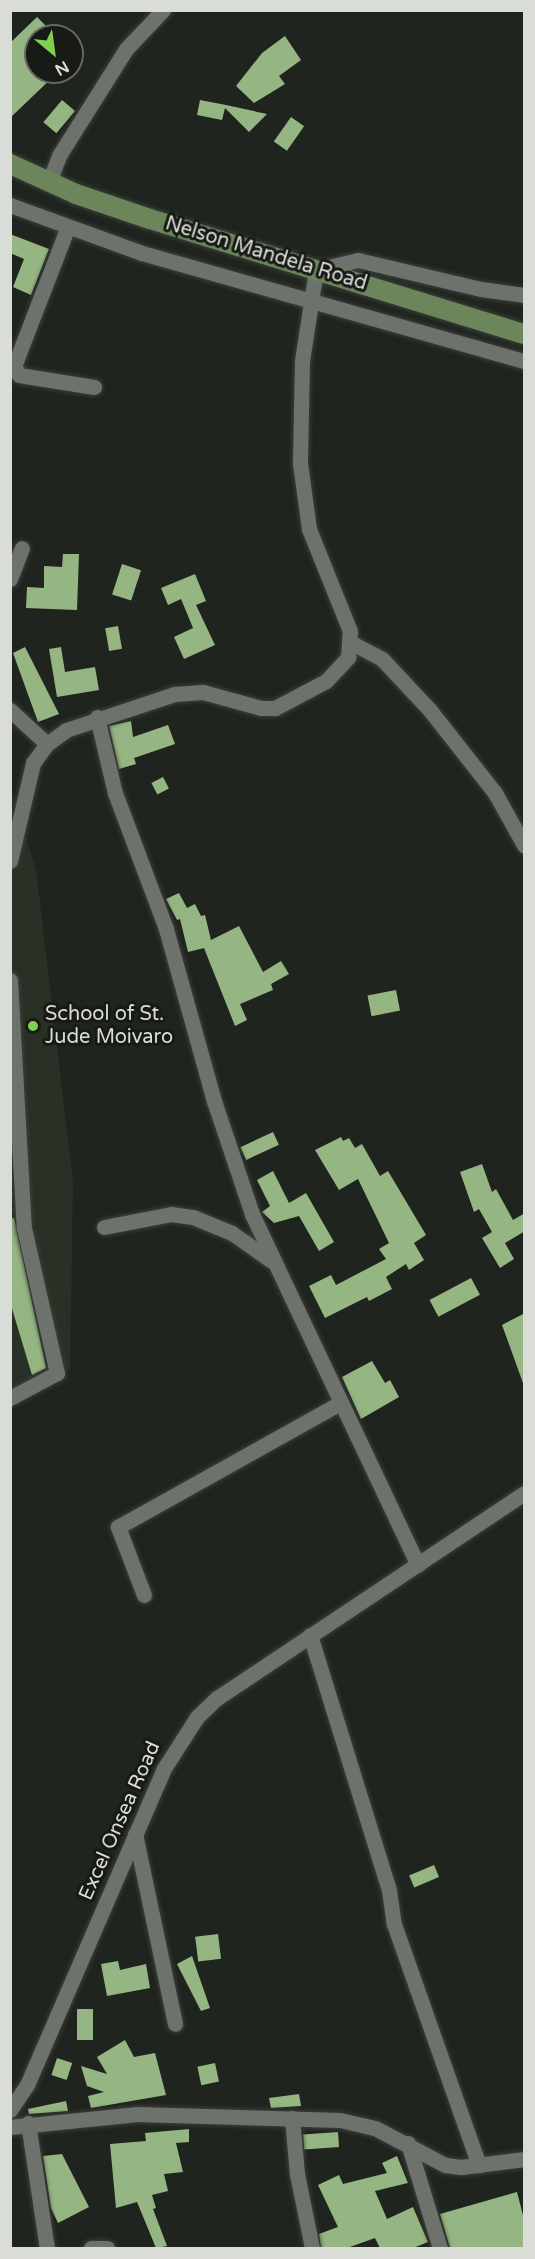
<!DOCTYPE html>
<html>
<head>
<meta charset="utf-8">
<style>
  body { margin:0 }
  #map { position:relative; width:535px; height:2259px; overflow:hidden; background:#20241e; font-family:"Varela Round",sans-serif }
  div>[style] { position:absolute }
  [style*='--x'] { left:calc(var(--x)*1px); top:calc(var(--y)*1px); width:calc(var(--w)*1px); rotate:calc(var(--a)*1deg) }
  .built>* { inset:0; background:#293025 }
  .building>* { inset:0; background:#95b682; transform-origin:0 0 }
  .roads { filter:drop-shadow(0 0 2px #3c3f3a) drop-shadow(0 0 2px #3c3f3a) }
  .minor>* { height:15px; margin:-7.5px; padding:0 7.5px; transform-origin:7.5px; border-radius:7.5px; background:#6e726c }
  .major>* { height:20px; margin:-10px; padding:0 10px; transform-origin:10px; border-radius:10px; background:#6a865a }
  .dots>* { width:16px; height:16px; translate:-50% -50%; box-sizing:border-box; border:3px solid #171a15; border-radius:50% }
  span { translate:-50% -50%; white-space:nowrap; text-align:center; line-height:1.15; -webkit-text-stroke:6px #171a15; paint-order:stroke }
  .street-label { font-size:20px; color:#dadcd8 }
  .poi-label { font-size:20px; color:#dadcd8 }
  .left { translate:0 -50%; text-align:left }
  .frame { position:absolute; inset:0; border:12px solid #dadcd8; pointer-events:none }
  .north { position:absolute; left:24px; top:24px; width:60px; height:60px; box-sizing:border-box; background:#171a15; border:2px solid #656863; border-radius:50%; rotate:151deg; font-size:16px; font-weight:700; line-height:24px; text-align:center; color:#dadcd8 }
  .north::after { content:''; display:block; margin:auto; width:21px; height:27px; background:#82d04f; clip-path:polygon(50% 0,100% 100%,50% 72%,0 100%) }
</style>
</head>
<body>
<div id="map">
  <div class="built">
    <div style="clip-path:polygon(10px 785px,36px 869px,73px 1182px,70px 1369px,11px 1388px)"></div>
  </div>
  <div class="building">
    <div style="clip-path:polygon(37px 17px,56px 36px,36px 36px,36px 72px,58px 72px,10px 118px,10px 43px)"></div>
    <div style="clip-path:polygon(285px 36px,301px 60px,279px 76px,285px 84px,254px 103px,236px 86px,262px 53px)"></div>
    <div style="left:62px;top:100px;width:17px;height:29px;rotate:40deg"></div>
    <div style="clip-path:polygon(200px 100px,226px 105px,267px 114px,249px 132px,225px 108px,222px 120px,197px 115px)"></div>
    <div style="left:291px;top:117px;width:16px;height:30px;rotate:35deg"></div>
    <div style="clip-path:polygon(10px 234px,49px 249px,31px 295px,13px 287px,24px 259px,10px 253px)"></div>
    <div style="clip-path:polygon(63px 554px,79px 554px,77px 610px,26px 608px,27px 587px,44px 588px,44px 566px,62px 567px)"></div>
    <div style="left:122px;top:564px;width:20px;height:32px;rotate:18deg"></div>
    <div style="clip-path:polygon(195px 574px,206px 601px,196px 605px,215px 645px,184px 659px,174px 637px,193px 628px,181px 599px,168px 605px,161px 588px)"></div>
    <div style="left:118px;top:626px;width:23px;height:13px;rotate:80deg"></div>
    <div style="clip-path:polygon(25px 647px,59px 714px,38px 722px,13px 653px)"></div>
    <div style="clip-path:polygon(61px 647px,65px 672px,95px 667px,99px 690px,57px 697px,49px 649px)"></div>
    <div style="clip-path:polygon(131px 721px,133px 737px,168px 725px,175px 744px,134px 758px,136px 764px,119px 769px,109px 726px)"></div>
    <div style="left:163px;top:777px;width:13px;height:13px;rotate:63deg"></div>
    <div style="clip-path:polygon(179px 893px,187px 908px,195px 904px,201px 916px,205px 915px,211px 940px,239px 926px,263px 972px,281px 961px,289px 974px,271px 984px,273px 990px,240px 1004px,247px 1020px,235px 1026px,204px 948px,188px 952px,180px 919px,177px 920px,166px 899px)"></div>
    <div style="left:396px;top:990px;width:21px;height:29px;rotate:79deg"></div>
    <div style="left:273px;top:1132px;width:14px;height:36px;rotate:65deg"></div>
    <div style="clip-path:polygon(341px 1137px,343px 1141px,349px 1138px,355px 1148px,362px 1144px,380px 1176px,388px 1171px,426px 1235px,414px 1243px,424px 1260px,409px 1270px,406px 1264px,386px 1277px,392px 1289px,369px 1301px,367px 1297px,325px 1318px,309px 1286px,331px 1275px,336px 1285px,386px 1259px,379px 1249px,389px 1243px,358px 1179px,339px 1190px,315px 1150px)"></div>
    <div style="clip-path:polygon(482px 1164px,492px 1192px,496px 1189px,513px 1220px,525px 1213px,525px 1231px,505px 1243px,514px 1259px,500px 1268px,482px 1238px,492px 1232px,479px 1209px,474px 1212px,460px 1172px)"></div>
    <div style="clip-path:polygon(273px 1171px,289px 1203px,306px 1193px,334px 1242px,319px 1251px,299px 1216px,274px 1223px,262px 1212px,270px 1206px,257px 1180px)"></div>
    <div style="clip-path:polygon(14px 1218px,46px 1368px,32px 1375px,10px 1302px,10px 1219px)"></div>
    <div style="left:471px;top:1278px;width:19px;height:47px;rotate:62deg"></div>
    <div style="clip-path:polygon(525px 1313px,525px 1382px,523px 1383px,502px 1325px)"></div>
    <div style="clip-path:polygon(372px 1361px,385px 1383px,390px 1380px,399px 1397px,361px 1419px,342px 1377px)"></div>
    <div style="left:434px;top:1865px;width:13px;height:27px;rotate:67deg"></div>
    <div style="left:218px;top:1934px;width:25px;height:23px;rotate:83deg"></div>
    <div style="clip-path:polygon(192px 1956px,210px 2008px,201px 2011px,177px 1964px)"></div>
    <div style="clip-path:polygon(118px 1961px,120px 1970px,146px 1964px,150px 1988px,107px 1996px,101px 1964px)"></div>
    <div style="left:77px;top:2009px;width:16px;height:31px"></div>
    <div style="clip-path:polygon(125px 2040px,134px 2057px,155px 2053px,166px 2095px,91px 2108px,88px 2096px,104px 2092px,87px 2086px,81px 2066px,107px 2074px,97px 2057px)"></div>
    <div style="left:57px;top:2058px;width:16px;height:18px;rotate:18deg"></div>
    <div style="left:215px;top:2063px;width:19px;height:18px;rotate:78deg"></div>
    <div style="clip-path:polygon(299px 2094px,301px 2106px,271px 2108px,269px 2098px)"></div>
    <div style="clip-path:polygon(66px 2101px,68px 2111px,29px 2114px,28px 2109px)"></div>
    <div style="clip-path:polygon(189px 2129px,189px 2142px,176px 2143px,183px 2172px,164px 2174px,168px 2191px,152px 2195px,156px 2208px,153px 2209px,167px 2246px,156px 2248px,137px 2202px,116px 2208px,110px 2144px,146px 2141px,145px 2133px)"></div>
    <div style="left:338px;top:2132px;width:15px;height:35px;rotate:86deg"></div>
    <div style="clip-path:polygon(62px 2154px,89px 2207px,58px 2223px,51px 2208px,43px 2156px)"></div>
    <div style="clip-path:polygon(397px 2156px,408px 2183px,375px 2191px,387px 2219px,413px 2207px,428px 2242px,413px 2248px,380px 2248px,375px 2238px,347px 2248px,321px 2248px,319px 2234px,338px 2227px,318px 2185px,339px 2175px,343px 2184px,387px 2173px,382px 2163px)"></div>
    <div style="clip-path:polygon(517px 2192px,525px 2223px,525px 2248px,450px 2248px,440px 2214px)"></div>
  </div>
  <div class="roads">
    <div class="minor">
      <div style="--x:49;--y:182;--w:30;--a:-69"></div>
      <div style="--x:60;--y:154;--w:124;--a:-57.8"></div>
      <div style="--x:126;--y:49;--w:54;--a:-46.5"></div>
      <div style="--x:10;--y:205;--w:140;--a:20"></div>
      <div style="--x:142;--y:253;--w:397;--a:15.8"></div>
      <div style="--x:67;--y:229;--w:147;--a:111.1"></div>
      <div style="--x:14;--y:366;--w:10;--a:61"></div>
      <div style="--x:19;--y:375;--w:76;--a:9.1"></div>
      <div style="--x:10;--y:579;--w:33;--a:-69"></div>
      <div style="--x:352;--y:643;--w:34;--a:28"></div>
      <div style="--x:382;--y:659;--w:69;--a:46.8"></div>
      <div style="--x:429;--y:709;--w:107;--a:51.8"></div>
      <div style="--x:495;--y:793;--w:60;--a:60.9"></div>
      <div style="--x:10;--y:710;--w:50;--a:42.6"></div>
      <div style="--x:97;--y:717;--w:78;--a:76.7"></div>
      <div style="--x:115;--y:793;--w:145;--a:69.4"></div>
      <div style="--x:166;--y:929;--w:179;--a:74.4"></div>
      <div style="--x:214;--y:1101;--w:119;--a:71.4"></div>
      <div style="--x:252;--y:1214;--w:388;--a:64.7"></div>
      <div style="--x:10;--y:861;--w:101;--a:-76.8"></div>
      <div style="--x:33;--y:763;--w:24;--a:-54"></div>
      <div style="--x:47;--y:744;--w:24;--a:-36"></div>
      <div style="--x:66;--y:730;--w:114;--a:-18.4"></div>
      <div style="--x:174;--y:694;--w:29;--a:-4"></div>
      <div style="--x:203;--y:692;--w:60;--a:15.4"></div>
      <div style="--x:261;--y:708;--w:14;--a:0"></div>
      <div style="--x:275;--y:708;--w:58;--a:-27.9"></div>
      <div style="--x:326;--y:681;--w:33;--a:-47"></div>
      <div style="--x:348;--y:657;--w:26;--a:-86"></div>
      <div style="--x:350;--y:631;--w:110;--a:-111.9"></div>
      <div style="--x:309;--y:529;--w:67;--a:-97.8"></div>
      <div style="--x:300;--y:463;--w:102;--a:-88.9"></div>
      <div style="--x:302;--y:361;--w:92;--a:-81.3"></div>
      <div style="--x:316;--y:270;--w:43;--a:-13.4"></div>
      <div style="--x:358;--y:260;--w:126;--a:13.3"></div>
      <div style="--x:481;--y:289;--w:43;--a:7.9"></div>
      <div style="--x:10;--y:980;--w:248;--a:86.8"></div>
      <div style="--x:24;--y:1228;--w:149;--a:77.2"></div>
      <div style="--x:57;--y:1373;--w:53;--a:152"></div>
      <div style="--x:104;--y:1227;--w:68;--a:-11"></div>
      <div style="--x:171;--y:1214;--w:22;--a:8"></div>
      <div style="--x:193;--y:1217;--w:42;--a:22.3"></div>
      <div style="--x:232;--y:1233;--w:47;--a:35.4"></div>
      <div style="--x:144;--y:1595;--w:73;--a:-110.9"></div>
      <div style="--x:118;--y:1527;--w:254;--a:-29.2"></div>
      <div style="--x:310;--y:1635;--w:267;--a:72.8"></div>
      <div style="--x:389;--y:1890;--w:34;--a:82"></div>
      <div style="--x:394;--y:1924;--w:256;--a:70.6"></div>
      <div style="--x:135;--y:1834;--w:194;--a:78.1"></div>
      <div style="--x:10;--y:2110;--w:30;--a:-56"></div>
      <div style="--x:27;--y:2085;--w:343;--a:-66.6"></div>
      <div style="--x:163;--y:1770;--w:63;--a:-57.3"></div>
      <div style="--x:197;--y:1717;--w:28;--a:-44"></div>
      <div style="--x:217;--y:1698;--w:369;--a:-33.7"></div>
      <div style="--x:292;--y:2118;--w:56;--a:84.9"></div>
      <div style="--x:297;--y:2174;--w:76;--a:78.5"></div>
      <div style="--x:28;--y:2123;--w:126;--a:81.4"></div>
      <div style="--x:10;--y:2127;--w:128;--a:-5.8"></div>
      <div style="--x:137;--y:2114;--w:203;--a:1.7"></div>
      <div style="--x:340;--y:2120;--w:36;--a:13"></div>
      <div style="--x:375;--y:2128;--w:79;--a:27.9"></div>
      <div style="--x:445;--y:2165;--w:16;--a:7"></div>
      <div style="--x:461;--y:2167;--w:64;--a:-7.2"></div>
      <div style="--x:408;--y:2143;--w:110;--a:73.1"></div>
      <div style="--x:91;--y:2248;--w:16;--a:0"></div>
    </div>
    <div class="major">
      <div style="--x:10;--y:164;--w:72;--a:24.4"></div>
      <div style="--x:76;--y:194;--w:78;--a:18.7"></div>
      <div style="--x:150;--y:219;--w:391;--a:17.1"></div>
    </div>
  </div>
  <div class="dots">
    <div style="left:33px;top:1026px;background:#82d04f"></div>
  </div>
  <div class="street-label">
    <span style="left:266px;top:254px;rotate:17deg">Nelson Mandela Road</span>
    <span style="left:120px;top:1821px;rotate:-66deg">Excel Onsea Road</span>
  </div>
  <div class="poi-label">
    <span class="left" style="left:45px;top:1026px">School of St.<br>Jude Moivaro</span>
  </div>
  <div class="frame"></div>
  <div class="north">N</div>
</div>
</body>
</html>
